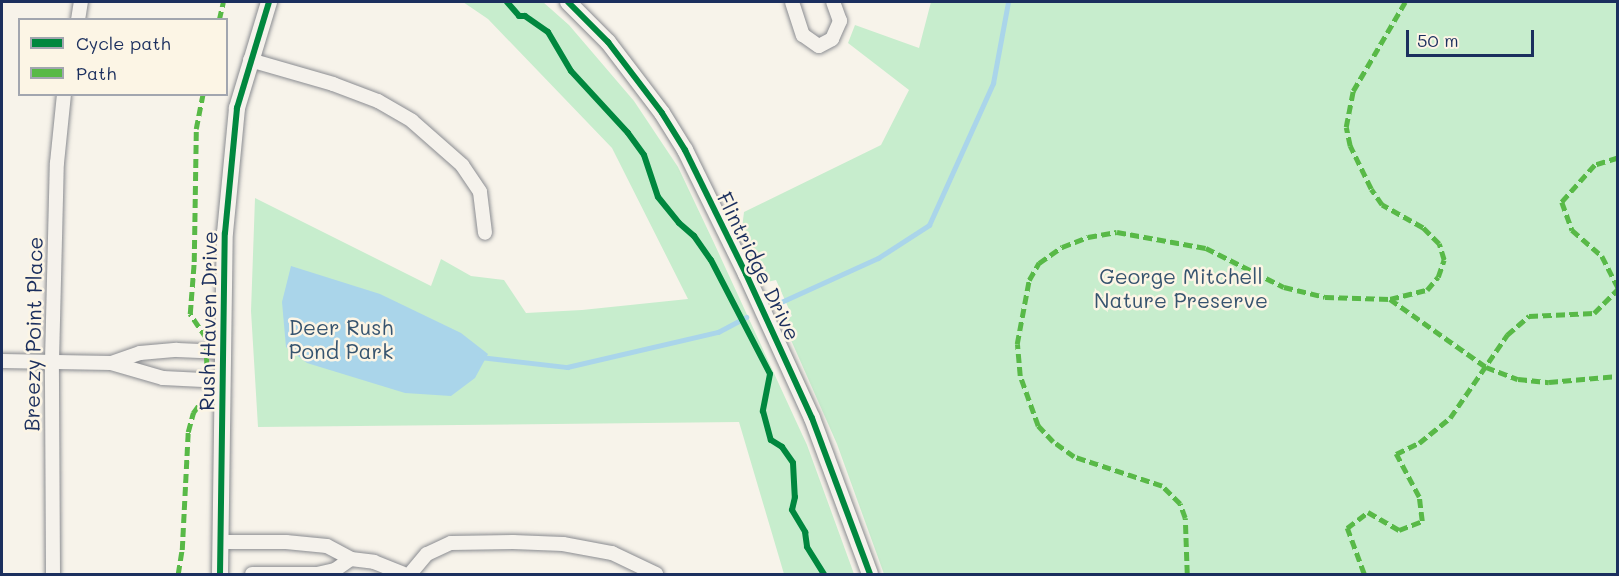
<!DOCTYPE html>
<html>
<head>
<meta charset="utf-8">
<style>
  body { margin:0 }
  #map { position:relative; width:1619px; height:576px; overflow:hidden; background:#f7f3ea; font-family:Mali,sans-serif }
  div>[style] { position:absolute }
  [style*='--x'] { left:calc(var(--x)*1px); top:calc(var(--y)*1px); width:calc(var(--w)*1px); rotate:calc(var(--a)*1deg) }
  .green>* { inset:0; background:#c7edcd }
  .water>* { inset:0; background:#aad5ea }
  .stream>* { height:5px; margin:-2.5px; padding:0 2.5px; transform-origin:2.5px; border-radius:2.5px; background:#aad5ea }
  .roads { filter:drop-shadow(0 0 2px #8a8c91) drop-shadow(0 0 2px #8a8c91) }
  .minor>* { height:14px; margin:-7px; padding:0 7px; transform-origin:7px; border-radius:7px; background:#f5f2ec }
  .tertiary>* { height:16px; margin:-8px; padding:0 8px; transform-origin:8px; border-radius:8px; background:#f5f2ec }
  .quiet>* { height:4.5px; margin-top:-2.25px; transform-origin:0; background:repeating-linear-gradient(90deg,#58b947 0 9px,transparent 0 13.5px) }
  .cycleway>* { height:6px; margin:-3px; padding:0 3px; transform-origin:3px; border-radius:3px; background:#00873e }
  span { translate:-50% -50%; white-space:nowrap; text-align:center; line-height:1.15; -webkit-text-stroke:5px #fcf5e5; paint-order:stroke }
  .street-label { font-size:21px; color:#1b2f5e }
  .park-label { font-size:21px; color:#36546f }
  .frame { position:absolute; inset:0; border:3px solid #1b2f5e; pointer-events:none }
  .legend { position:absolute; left:18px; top:18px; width:210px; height:78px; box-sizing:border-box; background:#fcf5e5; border:2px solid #a2a6af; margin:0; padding:8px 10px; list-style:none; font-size:18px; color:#1b2f5e }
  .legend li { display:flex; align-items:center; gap:12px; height:30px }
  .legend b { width:30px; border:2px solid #a2a6af }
  .scale { position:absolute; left:1406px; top:30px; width:128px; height:27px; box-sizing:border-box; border:3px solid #1b2f5e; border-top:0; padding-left:8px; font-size:18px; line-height:21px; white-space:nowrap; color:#1b2f5e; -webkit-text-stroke:4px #fcf5e5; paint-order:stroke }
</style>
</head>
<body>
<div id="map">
  <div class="green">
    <div style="clip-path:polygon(463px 2px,543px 2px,569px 25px,634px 101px,678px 167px,714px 243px,807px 445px,854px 574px,784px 574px,739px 422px,258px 427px,251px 311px,255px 198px,431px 286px,441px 259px,471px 276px,504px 280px,526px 313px,582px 310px,688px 299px,612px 148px,488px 19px)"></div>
    <div style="clip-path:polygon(931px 2px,1617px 2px,1617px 574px,884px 574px,837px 444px,783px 322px,792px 316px,776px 280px,763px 283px,741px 236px,744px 212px,881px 145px,909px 90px,848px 43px,855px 25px,919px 48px)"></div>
  </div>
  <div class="water">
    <div style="clip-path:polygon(291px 266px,380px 294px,461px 333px,488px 354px,475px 378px,451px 396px,405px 393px,307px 363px,286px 347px,282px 302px)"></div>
  </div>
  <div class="stream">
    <div style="--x:781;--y:302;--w:107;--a:-24.4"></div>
    <div style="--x:878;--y:258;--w:61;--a:-32.9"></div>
    <div style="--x:929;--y:225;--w:156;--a:-65.7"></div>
    <div style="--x:993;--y:83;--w:82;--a:-79.5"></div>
    <div style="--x:480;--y:357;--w:88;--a:6.6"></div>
    <div style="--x:567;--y:367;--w:155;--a:-13.1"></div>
    <div style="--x:718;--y:332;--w:32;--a:-28"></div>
  </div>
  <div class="roads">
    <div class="minor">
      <div style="--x:792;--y:2;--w:35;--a:72"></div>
      <div style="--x:803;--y:35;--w:19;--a:35"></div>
      <div style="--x:819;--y:46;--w:15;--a:-28"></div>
      <div style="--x:832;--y:39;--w:20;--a:-66"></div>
      <div style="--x:840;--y:21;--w:20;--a:-110"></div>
      <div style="--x:78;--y:20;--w:18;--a:-81"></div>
      <div style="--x:250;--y:60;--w:86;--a:16.1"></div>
      <div style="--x:333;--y:84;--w:48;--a:20.7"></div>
      <div style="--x:378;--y:101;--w:39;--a:30"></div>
      <div style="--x:412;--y:121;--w:67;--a:41.3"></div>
      <div style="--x:462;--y:165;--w:32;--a:56"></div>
      <div style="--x:480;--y:192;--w:41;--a:83"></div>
      <div style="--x:2;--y:361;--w:109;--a:1.1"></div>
      <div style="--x:111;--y:363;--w:54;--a:16.1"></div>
      <div style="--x:163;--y:378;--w:60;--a:2.9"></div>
      <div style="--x:111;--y:363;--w:31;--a:-19"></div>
      <div style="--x:140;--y:353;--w:37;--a:-5"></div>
      <div style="--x:177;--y:350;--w:46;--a:2.5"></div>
      <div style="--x:221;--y:542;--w:65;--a:0"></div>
      <div style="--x:286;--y:542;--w:41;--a:5.6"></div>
      <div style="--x:327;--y:546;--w:27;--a:28"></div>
      <div style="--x:351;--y:559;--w:23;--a:7"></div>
      <div style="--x:374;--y:562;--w:31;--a:22"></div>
      <div style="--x:53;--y:574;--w:213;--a:-90.3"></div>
      <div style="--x:52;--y:361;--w:198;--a:-88.6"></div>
      <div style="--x:57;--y:163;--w:69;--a:-84.2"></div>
      <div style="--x:252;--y:574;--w:65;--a:0"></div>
      <div style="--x:317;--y:574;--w:18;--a:-13"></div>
      <div style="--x:335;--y:570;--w:19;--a:-35"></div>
      <div style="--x:410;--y:574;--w:26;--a:-50"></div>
      <div style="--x:427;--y:554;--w:26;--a:-25"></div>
      <div style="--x:451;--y:543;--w:62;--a:-0.9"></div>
      <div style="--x:513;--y:542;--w:50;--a:2.3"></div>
      <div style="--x:563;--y:544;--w:50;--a:10.4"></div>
      <div style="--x:612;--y:553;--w:49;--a:25.5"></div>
    </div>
    <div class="tertiary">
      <div style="--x:568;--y:2;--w:57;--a:45"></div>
      <div style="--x:608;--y:42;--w:89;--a:52.7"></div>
      <div style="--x:662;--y:113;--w:44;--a:58.1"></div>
      <div style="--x:685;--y:150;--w:138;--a:63.8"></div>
      <div style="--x:746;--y:274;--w:158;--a:65.4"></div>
      <div style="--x:812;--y:418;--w:166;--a:69.6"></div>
      <div style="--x:220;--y:574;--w:341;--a:-89.2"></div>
      <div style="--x:225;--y:233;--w:126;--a:-84.5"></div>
      <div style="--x:237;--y:108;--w:111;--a:-73.2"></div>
    </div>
  </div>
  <div class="quiet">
    <div style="--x:219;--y:20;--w:18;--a:-77"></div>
    <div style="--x:1618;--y:158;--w:24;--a:163"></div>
    <div style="--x:1595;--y:165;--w:50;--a:131.7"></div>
    <div style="--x:1562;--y:202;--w:30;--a:70"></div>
    <div style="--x:1572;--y:230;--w:40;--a:41"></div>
    <div style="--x:1602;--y:256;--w:36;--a:63"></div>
    <div style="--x:1390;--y:299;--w:118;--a:35.3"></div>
    <div style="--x:1486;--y:367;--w:34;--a:21"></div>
    <div style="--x:1518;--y:379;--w:31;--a:6"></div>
    <div style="--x:1549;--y:382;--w:69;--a:-5"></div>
    <div style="--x:178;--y:574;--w:24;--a:-81"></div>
    <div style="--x:182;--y:550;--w:118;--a:-87.1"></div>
    <div style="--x:188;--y:432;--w:20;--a:-75"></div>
    <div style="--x:193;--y:413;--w:24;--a:-54"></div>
    <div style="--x:207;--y:394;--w:56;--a:-91"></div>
    <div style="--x:206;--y:338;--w:29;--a:-124"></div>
    <div style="--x:190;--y:314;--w:52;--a:-85.6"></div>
    <div style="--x:194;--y:262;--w:133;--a:-89.1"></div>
    <div style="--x:196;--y:129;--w:36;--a:-79"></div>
    <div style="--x:1187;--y:574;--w:56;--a:-92"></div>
    <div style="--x:1185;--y:518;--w:15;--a:-110"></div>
    <div style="--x:1180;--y:504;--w:25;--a:-135"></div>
    <div style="--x:1162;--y:486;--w:93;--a:-161.8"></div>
    <div style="--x:1074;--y:457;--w:26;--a:-144"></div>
    <div style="--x:1053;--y:442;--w:22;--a:-133"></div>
    <div style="--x:1038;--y:426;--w:53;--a:-109.8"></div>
    <div style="--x:1020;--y:376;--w:32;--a:-95"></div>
    <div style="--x:1017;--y:344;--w:65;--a:-79.4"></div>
    <div style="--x:1029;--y:280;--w:20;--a:-60"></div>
    <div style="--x:1039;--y:263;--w:28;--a:-35"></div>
    <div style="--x:1062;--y:247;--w:28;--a:-21"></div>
    <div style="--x:1088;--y:237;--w:29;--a:-10"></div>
    <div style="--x:1117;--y:232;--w:90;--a:10.2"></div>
    <div style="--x:1206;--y:248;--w:87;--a:26.6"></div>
    <div style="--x:1284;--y:287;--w:42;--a:13.7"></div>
    <div style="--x:1325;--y:297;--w:65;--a:1.8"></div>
    <div style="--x:1390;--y:299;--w:38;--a:-14"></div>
    <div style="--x:1427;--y:290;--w:17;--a:-50"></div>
    <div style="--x:1438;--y:277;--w:18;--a:-71"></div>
    <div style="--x:1444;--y:260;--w:17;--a:-107"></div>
    <div style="--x:1439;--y:244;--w:23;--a:-135"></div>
    <div style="--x:1423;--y:228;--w:47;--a:-150.7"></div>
    <div style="--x:1382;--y:205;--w:19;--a:-125"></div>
    <div style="--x:1371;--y:189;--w:48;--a:-116"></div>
    <div style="--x:1350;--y:146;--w:19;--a:-102"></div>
    <div style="--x:1346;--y:127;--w:37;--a:-79"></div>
    <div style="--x:1353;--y:91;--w:103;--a:-59.7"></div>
    <div style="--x:1364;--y:574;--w:49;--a:-110.3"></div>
    <div style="--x:1347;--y:528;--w:26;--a:-37"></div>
    <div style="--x:1368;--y:512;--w:36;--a:30"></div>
    <div style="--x:1399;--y:530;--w:25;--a:-21"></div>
    <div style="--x:1422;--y:521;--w:24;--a:-97"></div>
    <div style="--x:1419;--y:497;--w:49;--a:-118.1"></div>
    <div style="--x:1396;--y:454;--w:25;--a:-26"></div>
    <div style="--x:1419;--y:443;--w:40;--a:-39"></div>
    <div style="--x:1450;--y:418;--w:101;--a:-55.5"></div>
    <div style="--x:1507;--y:335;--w:29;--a:-41"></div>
    <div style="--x:1529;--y:316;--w:65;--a:-2.6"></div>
    <div style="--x:1594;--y:313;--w:34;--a:-45"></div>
  </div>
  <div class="cycleway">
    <div style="--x:507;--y:2;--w:18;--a:49"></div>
    <div style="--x:519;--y:16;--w:6;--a:0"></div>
    <div style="--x:525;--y:16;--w:28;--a:35"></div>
    <div style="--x:548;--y:32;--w:45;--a:59.5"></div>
    <div style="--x:571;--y:71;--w:84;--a:47.4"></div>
    <div style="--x:628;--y:133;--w:27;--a:54"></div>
    <div style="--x:644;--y:155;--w:44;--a:71.6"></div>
    <div style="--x:658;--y:197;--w:33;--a:51"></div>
    <div style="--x:679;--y:223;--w:20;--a:41"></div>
    <div style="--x:694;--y:236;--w:29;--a:55"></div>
    <div style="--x:711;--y:260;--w:128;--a:62.6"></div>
    <div style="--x:770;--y:374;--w:38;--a:101"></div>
    <div style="--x:763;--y:411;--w:30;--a:75"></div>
    <div style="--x:771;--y:440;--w:13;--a:32"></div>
    <div style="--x:782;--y:447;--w:19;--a:55"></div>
    <div style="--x:793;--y:463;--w:34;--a:87"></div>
    <div style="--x:795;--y:497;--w:13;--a:103"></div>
    <div style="--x:792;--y:510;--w:26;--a:59"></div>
    <div style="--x:805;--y:532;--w:15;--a:82"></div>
    <div style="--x:807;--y:547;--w:32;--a:58"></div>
    <div style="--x:568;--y:2;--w:57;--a:45"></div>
    <div style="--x:608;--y:42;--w:89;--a:52.7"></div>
    <div style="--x:662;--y:113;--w:44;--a:58.1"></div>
    <div style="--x:685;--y:150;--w:138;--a:63.8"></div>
    <div style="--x:746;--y:274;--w:158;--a:65.4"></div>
    <div style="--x:812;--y:418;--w:166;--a:69.6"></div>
    <div style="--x:220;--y:574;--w:341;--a:-89.2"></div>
    <div style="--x:225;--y:233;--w:126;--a:-84.5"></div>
    <div style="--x:237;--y:108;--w:111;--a:-73.2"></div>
  </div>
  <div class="street-label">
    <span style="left:759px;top:266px;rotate:64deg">Flintridge Drive</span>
    <span style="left:208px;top:321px;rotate:-89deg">Rush Haven Drive</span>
    <span style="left:33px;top:334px;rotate:-89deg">Breezy Point Place</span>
  </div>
  <div class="park-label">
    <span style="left:1181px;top:288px">George Mitchell<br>Nature Preserve</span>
    <span style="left:341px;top:339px">Deer Rush<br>Pond Park</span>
  </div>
  <div class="frame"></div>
  <ul class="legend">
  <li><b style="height:8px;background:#00873e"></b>Cycle path</li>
  <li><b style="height:8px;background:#58b947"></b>Path</li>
  </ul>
  <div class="scale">50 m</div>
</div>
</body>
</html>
